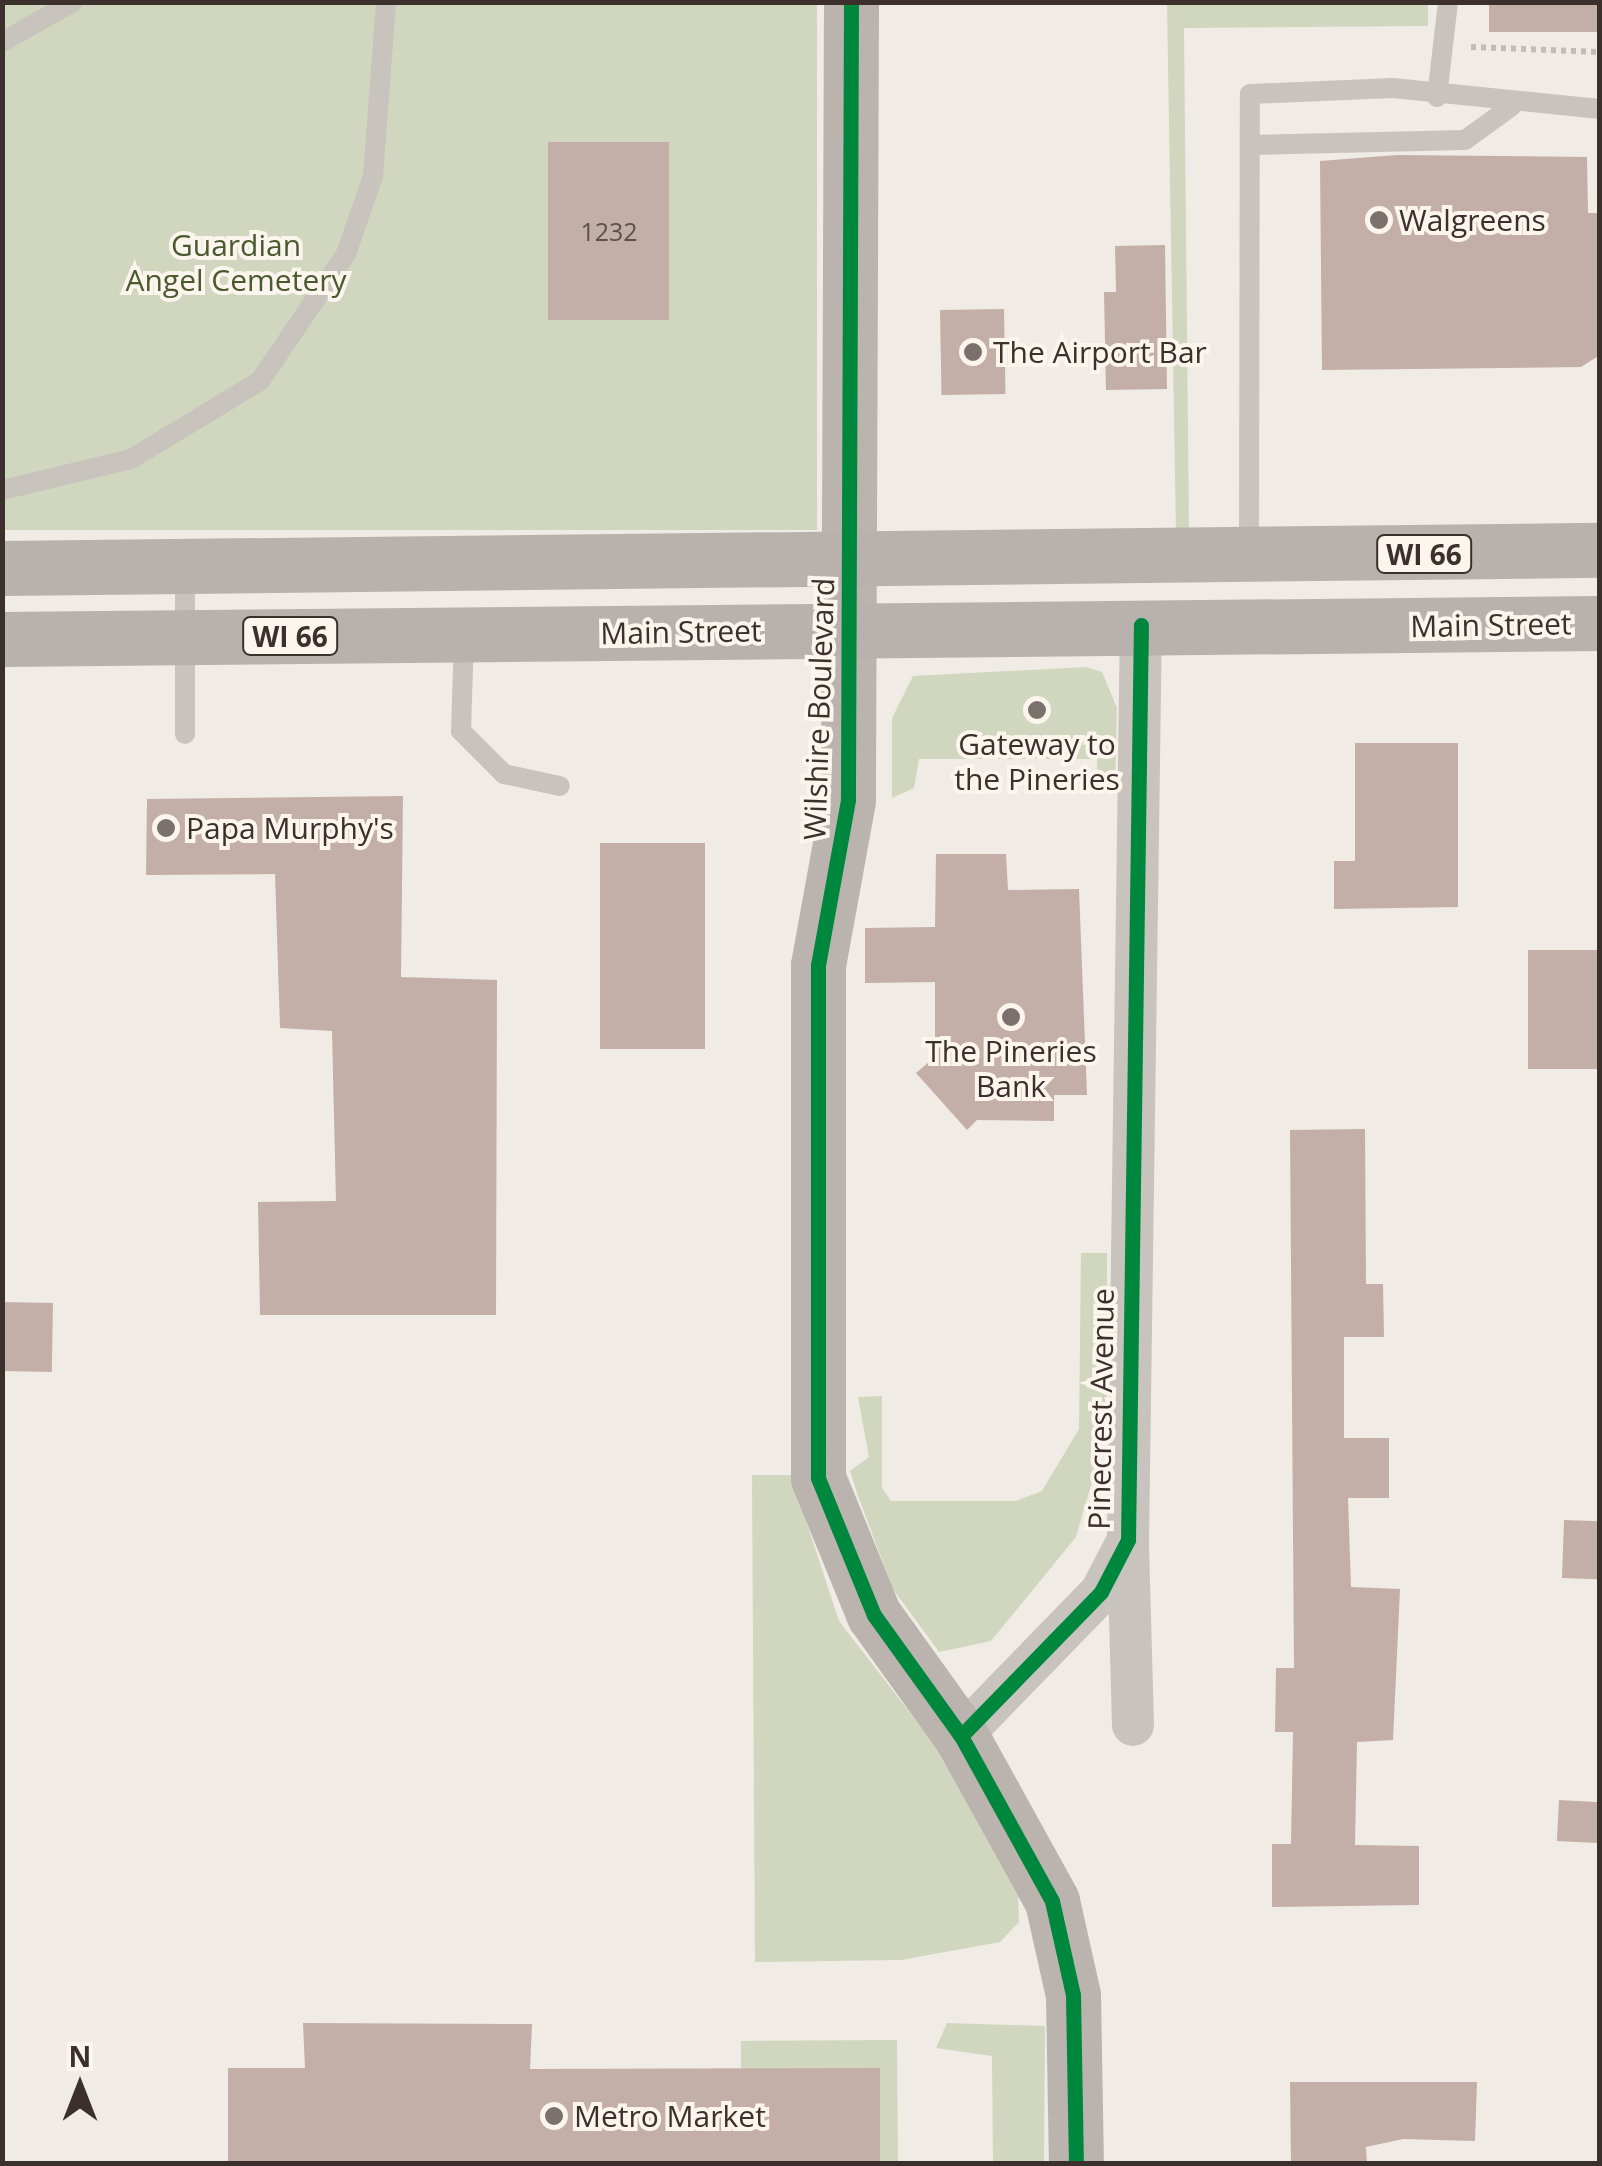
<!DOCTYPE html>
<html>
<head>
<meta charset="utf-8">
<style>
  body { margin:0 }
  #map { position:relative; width:1602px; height:2166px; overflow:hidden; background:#f0ebe5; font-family:"Open Sans",sans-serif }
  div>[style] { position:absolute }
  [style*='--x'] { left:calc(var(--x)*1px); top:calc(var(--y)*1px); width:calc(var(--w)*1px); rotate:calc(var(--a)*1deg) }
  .green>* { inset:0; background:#d1d6bf; transform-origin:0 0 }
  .building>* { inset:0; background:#c3afa7; transform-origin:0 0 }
  .path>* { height:6px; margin-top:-3px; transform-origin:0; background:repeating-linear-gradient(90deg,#c2bbb6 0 5px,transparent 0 10px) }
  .lane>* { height:20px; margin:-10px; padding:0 10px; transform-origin:10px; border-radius:10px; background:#c9c3be }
  .street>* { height:42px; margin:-21px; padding:0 21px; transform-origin:21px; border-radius:21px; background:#c9c3be }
  .secondary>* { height:55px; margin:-27.5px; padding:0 27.5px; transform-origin:27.5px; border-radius:27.5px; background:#bab3ae }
  .primary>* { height:55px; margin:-27.5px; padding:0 27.5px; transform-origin:27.5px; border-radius:27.5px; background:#b8b1ad }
  .cycleway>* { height:15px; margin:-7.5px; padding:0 7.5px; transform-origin:7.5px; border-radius:7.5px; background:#00873e }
  .dots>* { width:28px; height:28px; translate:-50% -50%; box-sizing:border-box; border:5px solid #fbf5ee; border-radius:50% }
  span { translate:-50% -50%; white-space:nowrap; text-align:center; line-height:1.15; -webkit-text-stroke:8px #fbf5ee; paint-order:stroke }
  .number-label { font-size:25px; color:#5d504a }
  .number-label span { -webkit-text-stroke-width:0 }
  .shield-label span { padding:2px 8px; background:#fbf5ee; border:2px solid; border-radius:8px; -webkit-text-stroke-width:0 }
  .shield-label { font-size:28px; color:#3b302b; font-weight:700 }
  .poi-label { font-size:30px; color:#3b302b }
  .left { translate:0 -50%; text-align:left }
  .park-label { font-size:30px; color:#4a5a2e }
  .street-label { font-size:30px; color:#3b302b }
  .frame { position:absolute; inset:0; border:5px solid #3b302b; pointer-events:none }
  .north { position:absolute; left:30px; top:2036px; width:100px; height:100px; -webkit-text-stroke:8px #fbf5ee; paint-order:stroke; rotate:0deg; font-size:28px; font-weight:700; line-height:40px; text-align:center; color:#3b302b }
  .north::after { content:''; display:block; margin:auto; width:35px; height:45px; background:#3b302b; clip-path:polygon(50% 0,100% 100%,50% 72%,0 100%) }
</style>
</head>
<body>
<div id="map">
  <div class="green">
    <div style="left:2px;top:3px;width:815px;height:527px"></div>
    <div style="clip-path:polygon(1167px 3px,1428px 3px,1428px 26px,1184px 28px,1189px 533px,1176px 535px)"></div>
    <div style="clip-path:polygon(1086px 667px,1102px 672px,1117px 708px,1115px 788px,1098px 795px,1097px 759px,919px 759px,914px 788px,892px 798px,892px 718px,913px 676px)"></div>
    <div style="clip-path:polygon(1081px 1253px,1107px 1253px,1107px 1430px,1076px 1537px,991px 1641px,939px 1652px,893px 1589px,858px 1496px,850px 1471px,869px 1457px,858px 1397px,882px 1396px,882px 1488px,891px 1501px,1016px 1501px,1042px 1491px,1079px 1429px)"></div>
    <div style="clip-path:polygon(752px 1475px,791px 1475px,839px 1621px,938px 1749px,1018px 1896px,1019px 1922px,1000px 1942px,901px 1960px,755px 1962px)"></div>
    <div style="clip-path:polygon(947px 2023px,1045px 2026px,1044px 2163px,993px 2163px,992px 2056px,936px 2048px)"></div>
    <div style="clip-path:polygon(897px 2040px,898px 2163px,880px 2163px,880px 2068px,741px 2069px,741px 2041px)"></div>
  </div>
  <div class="building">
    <div style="left:1489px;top:2px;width:111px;height:30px"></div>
    <div style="left:669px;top:142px;width:178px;height:121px;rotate:90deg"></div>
    <div style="clip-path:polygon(1397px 155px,1587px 157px,1588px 213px,1600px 213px,1600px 355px,1581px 367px,1322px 370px,1320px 161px)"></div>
    <div style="clip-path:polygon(1165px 245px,1167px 389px,1106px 390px,1104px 292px,1116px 292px,1115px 246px)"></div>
    <div style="left:1004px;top:309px;width:85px;height:64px;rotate:89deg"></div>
    <div style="clip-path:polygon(1355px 743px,1458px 743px,1458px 907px,1334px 909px,1334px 861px,1355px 861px)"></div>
    <div style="clip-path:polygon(403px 796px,401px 977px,497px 980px,496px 1315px,260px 1315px,258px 1202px,336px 1201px,332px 1031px,280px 1028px,275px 874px,146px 875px,147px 799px)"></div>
    <div style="left:705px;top:843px;width:206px;height:105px;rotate:90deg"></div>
    <div style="clip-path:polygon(936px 854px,1006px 854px,1008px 890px,1079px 889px,1087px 1095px,1054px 1095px,1054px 1121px,977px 1120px,967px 1130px,916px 1073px,935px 1057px,935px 982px,865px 983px,865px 928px,935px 927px)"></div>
    <div style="left:1600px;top:950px;width:119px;height:72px;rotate:90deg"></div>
    <div style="clip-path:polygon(1365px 1129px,1366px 1284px,1383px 1284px,1384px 1337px,1344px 1337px,1344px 1438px,1389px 1438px,1389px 1498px,1348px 1498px,1351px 1587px,1400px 1589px,1393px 1740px,1357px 1742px,1355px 1845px,1419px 1846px,1419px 1905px,1272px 1907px,1272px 1844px,1291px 1844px,1293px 1732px,1275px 1732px,1276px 1668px,1294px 1668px,1290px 1130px)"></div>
    <div style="left:2px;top:1302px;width:51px;height:69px;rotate:1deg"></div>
    <div style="left:1564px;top:1520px;width:36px;height:58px;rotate:2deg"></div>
    <div style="left:1559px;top:1800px;width:41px;height:41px;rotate:3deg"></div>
    <div style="clip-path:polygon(303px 2023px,532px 2024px,530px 2069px,880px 2068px,880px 2164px,228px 2164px,228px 2068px,305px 2068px)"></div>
    <div style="clip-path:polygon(1290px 2082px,1477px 2082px,1475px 2141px,1403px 2139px,1366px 2147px,1367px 2164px,1291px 2164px)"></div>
  </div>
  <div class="path">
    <div style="--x:1471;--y:47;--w:129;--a:2.2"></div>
  </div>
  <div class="lane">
    <div style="--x:2;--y:42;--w:81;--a:-29.4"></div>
    <div style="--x:1437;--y:97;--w:96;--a:-83.4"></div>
    <div style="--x:1250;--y:145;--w:215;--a:-1.3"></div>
    <div style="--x:1465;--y:140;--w:58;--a:-35.9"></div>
    <div style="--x:2;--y:490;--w:133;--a:-13.5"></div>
    <div style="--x:131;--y:459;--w:151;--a:-31.2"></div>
    <div style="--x:260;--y:381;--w:153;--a:-55.9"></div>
    <div style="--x:346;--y:254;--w:83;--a:-70.9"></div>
    <div style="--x:373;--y:176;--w:174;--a:-85.7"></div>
    <div style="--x:1249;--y:551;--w:457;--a:-89.9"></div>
    <div style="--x:1250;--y:94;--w:143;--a:-2.4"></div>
    <div style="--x:1393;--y:88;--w:208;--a:5.8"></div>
    <div style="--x:464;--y:636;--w:95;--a:91.8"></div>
    <div style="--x:461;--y:731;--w:61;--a:45"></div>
    <div style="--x:504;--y:774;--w:57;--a:12.1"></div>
    <div style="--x:185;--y:734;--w:167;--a:-90"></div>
  </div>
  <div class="street">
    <div style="--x:1128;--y:1546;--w:179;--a:88.4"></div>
    <div style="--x:961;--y:1736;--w:201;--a:-45.8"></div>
    <div style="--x:1101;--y:1592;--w:59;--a:-62.6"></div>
    <div style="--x:1128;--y:1540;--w:915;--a:-89.19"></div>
  </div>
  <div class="secondary">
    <div style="--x:851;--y:2;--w:798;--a:90.22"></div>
    <div style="--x:848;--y:800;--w:168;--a:100.3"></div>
    <div style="--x:818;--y:965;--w:513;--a:90"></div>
    <div style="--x:818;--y:1478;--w:148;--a:67.8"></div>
    <div style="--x:874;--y:1615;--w:149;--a:54.3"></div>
    <div style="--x:961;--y:1736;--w:188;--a:61.1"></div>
    <div style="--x:1052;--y:1901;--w:96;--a:77.4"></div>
    <div style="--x:1073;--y:1995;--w:169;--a:89"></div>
  </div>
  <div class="primary">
    <div style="--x:2;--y:568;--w:1598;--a:-0.65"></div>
    <div style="--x:2;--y:639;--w:1598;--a:-0.57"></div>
  </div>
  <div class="cycleway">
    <div style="--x:851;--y:2;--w:798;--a:90.22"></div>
    <div style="--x:848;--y:800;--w:168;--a:100.3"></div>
    <div style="--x:818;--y:965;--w:513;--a:90"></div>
    <div style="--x:818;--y:1478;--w:148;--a:67.8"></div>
    <div style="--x:874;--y:1615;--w:149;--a:54.3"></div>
    <div style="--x:961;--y:1736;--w:188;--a:61.1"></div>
    <div style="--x:1052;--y:1901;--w:96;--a:77.4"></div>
    <div style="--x:1073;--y:1995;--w:169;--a:89"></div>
    <div style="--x:961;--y:1736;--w:201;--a:-45.8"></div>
    <div style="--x:1101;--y:1592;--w:59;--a:-62.6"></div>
    <div style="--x:1128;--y:1540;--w:915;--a:-89.19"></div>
  </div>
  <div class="dots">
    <div style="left:1379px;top:220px;background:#7a716c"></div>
    <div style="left:973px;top:352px;background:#7a716c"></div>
    <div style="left:1037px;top:710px;background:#7a716c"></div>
    <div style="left:166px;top:828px;background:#7a716c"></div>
    <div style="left:1011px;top:1017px;background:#7a716c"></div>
    <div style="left:554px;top:2116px;background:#7a716c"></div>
  </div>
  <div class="number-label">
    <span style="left:609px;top:231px">1232</span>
  </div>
  <div class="shield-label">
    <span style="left:1424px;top:554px">WI 66</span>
    <span style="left:290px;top:636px">WI 66</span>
  </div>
  <div class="poi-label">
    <span class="left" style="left:1399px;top:220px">Walgreens</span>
    <span class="left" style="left:993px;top:352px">The Airport Bar</span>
    <span style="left:1037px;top:761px">Gateway to<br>the Pineries</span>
    <span class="left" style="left:186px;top:828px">Papa Murphy's</span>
    <span style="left:1011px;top:1068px">The Pineries<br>Bank</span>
    <span class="left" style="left:574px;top:2116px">Metro Market</span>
  </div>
  <div class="park-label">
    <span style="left:236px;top:262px">Guardian<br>Angel Cemetery</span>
  </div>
  <div class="street-label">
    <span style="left:1491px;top:625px;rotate:-1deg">Main Street</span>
    <span style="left:681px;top:632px;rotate:-1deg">Main Street</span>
    <span style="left:819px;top:709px;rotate:-88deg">Wilshire Boulevard</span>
    <span style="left:1101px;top:1409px;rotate:-89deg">Pinecrest Avenue</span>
  </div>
  <div class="frame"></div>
  <div class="north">N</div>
</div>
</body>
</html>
